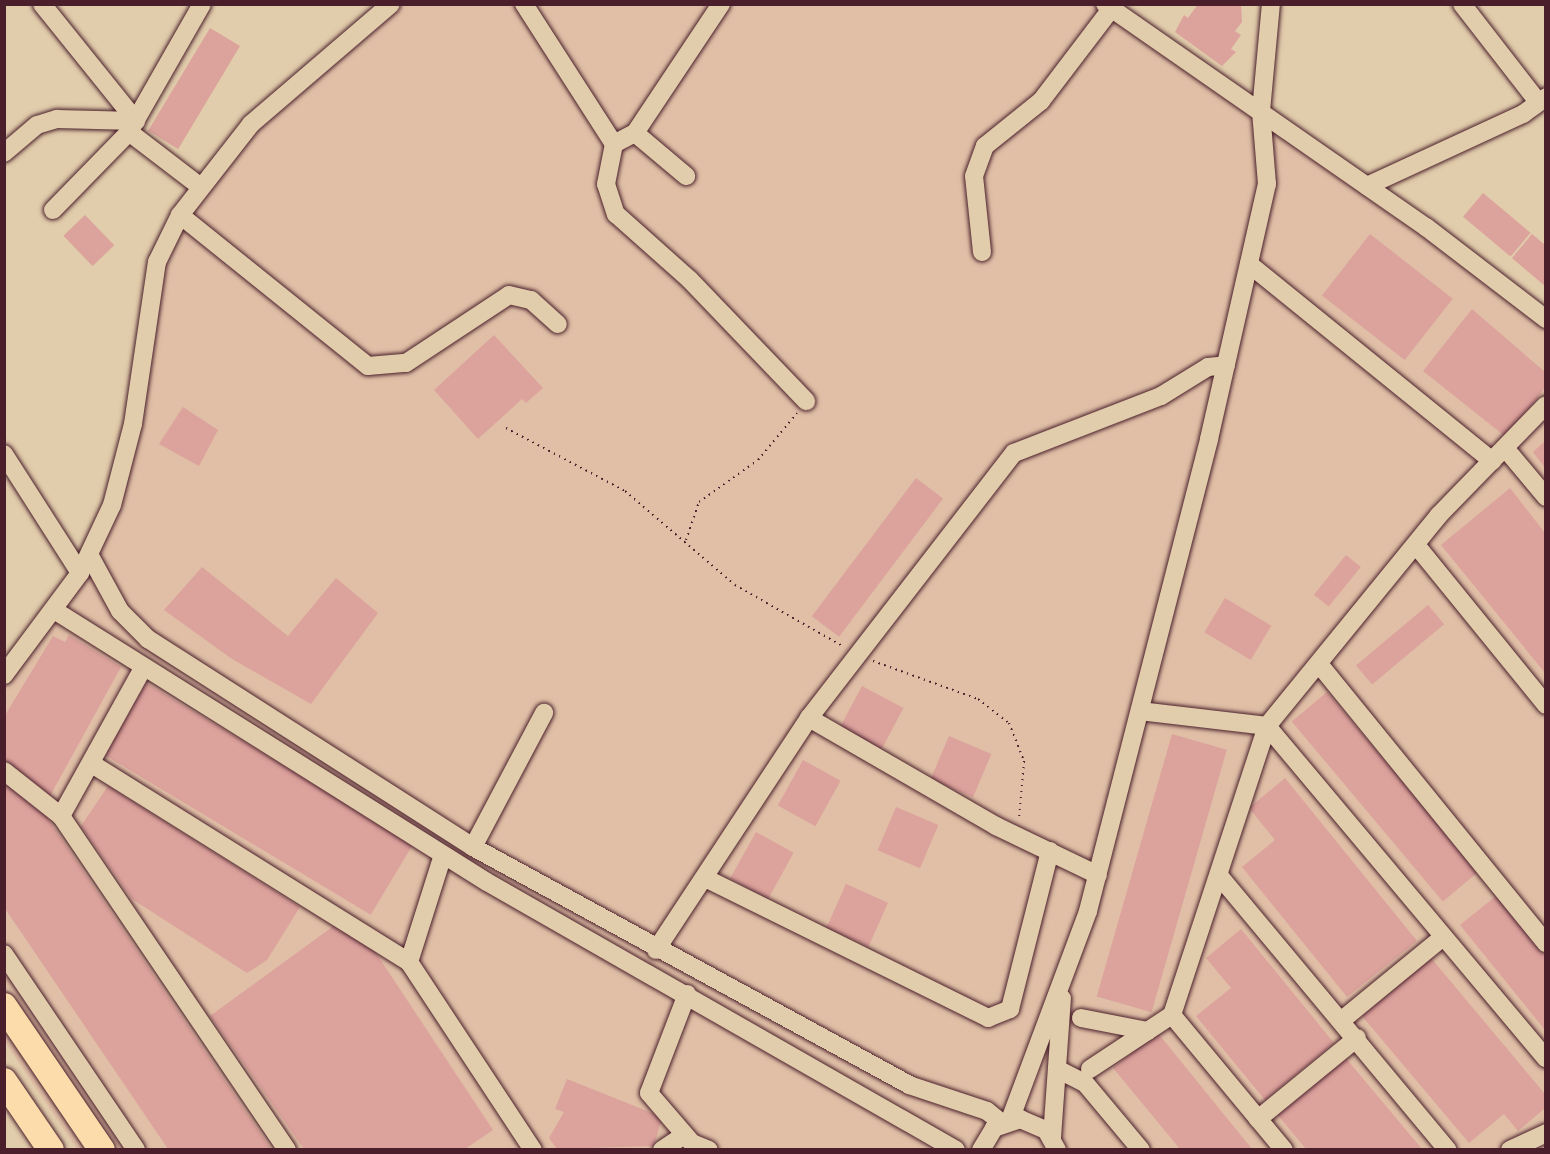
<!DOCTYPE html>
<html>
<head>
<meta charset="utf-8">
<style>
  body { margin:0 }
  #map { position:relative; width:1550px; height:1154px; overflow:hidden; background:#e1ccab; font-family:Dekko,sans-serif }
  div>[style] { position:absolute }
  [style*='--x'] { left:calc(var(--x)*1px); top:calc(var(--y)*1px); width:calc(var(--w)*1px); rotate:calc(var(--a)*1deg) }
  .built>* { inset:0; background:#e0bfa6 }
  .building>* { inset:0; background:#dca29c; transform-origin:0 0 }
  .path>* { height:2px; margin-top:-1px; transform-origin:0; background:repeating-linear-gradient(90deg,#4a1f2b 0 1.5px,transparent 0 6px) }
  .roads { filter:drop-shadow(0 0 2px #4a1f2b) drop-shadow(0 0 2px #4a1f2b) }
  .minor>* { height:18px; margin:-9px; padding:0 9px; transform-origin:9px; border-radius:9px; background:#e1ccab }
  .highway>* { height:26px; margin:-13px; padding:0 13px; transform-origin:13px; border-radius:13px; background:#fddcac }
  span { translate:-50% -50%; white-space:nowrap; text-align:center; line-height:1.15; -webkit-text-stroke:5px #e1ccab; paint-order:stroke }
  .frame { position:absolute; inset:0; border:6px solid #4a1f2b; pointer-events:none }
</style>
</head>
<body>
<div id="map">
  <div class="built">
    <div style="clip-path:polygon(393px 5px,1105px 5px,1545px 319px,1545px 1149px,77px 1149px,5px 1042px,4px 676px,108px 515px,156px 261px,203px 180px)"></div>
  </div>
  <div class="building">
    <div style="clip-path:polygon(1198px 4px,1241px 4px,1242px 22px,1235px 31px,1241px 35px,1231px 49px,1236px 52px,1222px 66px,1175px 32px,1184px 15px,1188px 18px)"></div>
    <div style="left:210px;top:28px;width:35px;height:120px;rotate:31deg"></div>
    <div style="left:1483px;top:193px;width:62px;height:31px;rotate:40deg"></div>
    <div style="left:85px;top:215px;width:42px;height:30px;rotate:46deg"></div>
    <div style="left:1370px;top:234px;width:105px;height:78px;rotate:38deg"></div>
    <div style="clip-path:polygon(1532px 234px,1545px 245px,1545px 286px,1512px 258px)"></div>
    <div style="clip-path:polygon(1472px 309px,1545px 372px,1545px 388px,1506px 437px,1423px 371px)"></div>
    <div style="clip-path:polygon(494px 335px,543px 388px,526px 403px,522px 399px,478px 439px,434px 390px)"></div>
    <div style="clip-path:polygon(183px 407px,218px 430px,199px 466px,159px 444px)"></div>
    <div style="clip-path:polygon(1545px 441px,1545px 468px,1533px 452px)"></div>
    <div style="left:916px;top:478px;width:34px;height:173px;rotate:37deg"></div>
    <div style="clip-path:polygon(1510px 488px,1545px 533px,1545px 673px,1441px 545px)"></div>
    <div style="left:1346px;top:555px;width:19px;height:51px;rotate:39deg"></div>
    <div style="clip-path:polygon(202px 567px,288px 636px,336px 578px,378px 613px,311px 704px,232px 659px,164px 610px)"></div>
    <div style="left:1225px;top:598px;width:54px;height:40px;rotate:31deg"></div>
    <div style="left:1428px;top:605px;width:25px;height:94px;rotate:50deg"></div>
    <div style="clip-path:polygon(69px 635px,121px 667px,50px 796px,4px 769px,4px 717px,53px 636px,65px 642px)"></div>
    <div style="left:146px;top:683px;width:312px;height:83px;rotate:31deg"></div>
    <div style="left:862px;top:686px;width:47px;height:47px;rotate:28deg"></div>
    <div style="left:1327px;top:692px;width:235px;height:46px;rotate:50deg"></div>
    <div style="left:1172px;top:734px;width:57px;height:273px;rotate:16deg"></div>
    <div style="left:949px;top:736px;width:46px;height:47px;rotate:23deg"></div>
    <div style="left:803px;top:760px;width:43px;height:52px;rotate:29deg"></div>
    <div style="clip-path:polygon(1285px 778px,1417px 941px,1347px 997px,1242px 867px,1275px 840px,1249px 808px)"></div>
    <div style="clip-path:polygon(13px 781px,36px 801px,271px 1149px,168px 1149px,4px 907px,4px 787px)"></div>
    <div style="clip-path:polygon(108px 786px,300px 907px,267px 960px,247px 973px,132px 899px,81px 826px)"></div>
    <div style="left:896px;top:807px;width:46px;height:47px;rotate:23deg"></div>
    <div style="left:756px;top:832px;width:43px;height:53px;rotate:29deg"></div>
    <div style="left:846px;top:884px;width:46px;height:48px;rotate:24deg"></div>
    <div style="clip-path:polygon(1496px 896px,1545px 956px,1545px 1030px,1460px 925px)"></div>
    <div style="clip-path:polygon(335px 925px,372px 947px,493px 1130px,465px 1149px,304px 1149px,210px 1016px)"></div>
    <div style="clip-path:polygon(1241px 929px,1334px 1043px,1265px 1100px,1196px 1016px,1231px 988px,1206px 958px)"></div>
    <div style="clip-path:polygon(1431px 958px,1545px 1094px,1545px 1108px,1518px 1131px,1504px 1114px,1469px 1143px,1362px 1016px)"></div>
    <div style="clip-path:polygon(1157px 1032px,1252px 1149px,1180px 1149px,1113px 1068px)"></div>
    <div style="clip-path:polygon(1344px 1056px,1422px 1149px,1306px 1149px,1276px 1113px)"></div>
    <div style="clip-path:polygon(567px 1079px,662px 1117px,654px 1146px,557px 1149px,549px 1138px,564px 1112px,555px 1109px)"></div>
  </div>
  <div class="path">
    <div style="--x:506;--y:428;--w:135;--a:27.9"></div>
    <div style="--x:625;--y:491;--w:145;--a:40.5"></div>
    <div style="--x:735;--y:585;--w:125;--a:29.6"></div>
    <div style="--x:686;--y:540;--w:40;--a:-71.1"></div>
    <div style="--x:699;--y:502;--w:72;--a:-35.4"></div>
    <div style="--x:758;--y:460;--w:61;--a:-50.3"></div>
    <div style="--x:873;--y:661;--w:112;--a:19.9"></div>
    <div style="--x:978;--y:699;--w:39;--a:38"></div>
    <div style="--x:1009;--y:723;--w:41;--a:68.5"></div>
    <div style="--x:1024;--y:761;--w:57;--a:95"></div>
  </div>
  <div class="roads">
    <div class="minor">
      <div style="--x:42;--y:4;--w:150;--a:51.2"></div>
      <div style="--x:524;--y:4;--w:166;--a:57.3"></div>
      <div style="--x:614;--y:144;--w:41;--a:101.3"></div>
      <div style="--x:606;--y:184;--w:32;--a:72"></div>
      <div style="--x:616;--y:214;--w:99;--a:41.7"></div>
      <div style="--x:690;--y:280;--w:168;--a:46.2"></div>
      <div style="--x:1105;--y:4;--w:391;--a:34.8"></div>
      <div style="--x:1426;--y:227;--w:151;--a:37.5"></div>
      <div style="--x:1462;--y:4;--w:124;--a:52.2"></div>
      <div style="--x:129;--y:132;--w:87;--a:37.5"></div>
      <div style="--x:635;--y:133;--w:67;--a:40.1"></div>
      <div style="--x:614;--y:144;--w:24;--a:-28"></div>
      <div style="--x:635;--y:133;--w:155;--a:-56.3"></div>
      <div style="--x:4;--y:153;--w:43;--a:-40.3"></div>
      <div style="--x:37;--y:125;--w:21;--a:-17"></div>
      <div style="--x:57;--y:119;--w:79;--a:1.5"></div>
      <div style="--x:1367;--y:186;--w:172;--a:-24.8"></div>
      <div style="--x:1523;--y:114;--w:29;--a:-36"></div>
      <div style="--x:53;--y:210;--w:109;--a:-45.7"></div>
      <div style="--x:129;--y:132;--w:147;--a:-60.3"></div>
      <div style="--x:180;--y:215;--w:241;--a:38.8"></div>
      <div style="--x:368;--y:366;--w:38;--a:-5"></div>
      <div style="--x:406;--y:363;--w:123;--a:-33.4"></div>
      <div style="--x:509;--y:295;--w:23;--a:13"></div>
      <div style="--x:531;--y:300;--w:36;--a:42"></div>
      <div style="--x:982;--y:252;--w:76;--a:-96"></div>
      <div style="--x:974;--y:176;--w:32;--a:-70"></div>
      <div style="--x:985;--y:146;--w:72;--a:-38.8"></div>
      <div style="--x:1041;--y:101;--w:116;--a:-52.7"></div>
      <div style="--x:1249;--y:264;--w:313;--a:39"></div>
      <div style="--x:1505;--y:448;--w:64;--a:50.1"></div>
      <div style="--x:4;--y:454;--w:141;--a:57.4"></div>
      <div style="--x:1416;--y:545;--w:206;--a:50.9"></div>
      <div style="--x:90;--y:556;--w:63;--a:61.4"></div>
      <div style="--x:120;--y:611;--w:40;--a:45"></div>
      <div style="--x:148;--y:639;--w:386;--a:32.6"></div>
      <div style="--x:473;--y:847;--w:497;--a:28.6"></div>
      <div style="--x:909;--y:1085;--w:82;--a:18.4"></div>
      <div style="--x:987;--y:1111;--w:19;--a:39"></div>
      <div style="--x:54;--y:610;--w:511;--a:32.14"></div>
      <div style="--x:487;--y:882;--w:540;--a:29.74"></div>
      <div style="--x:1319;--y:664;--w:360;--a:50.9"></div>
      <div style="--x:4;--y:675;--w:127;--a:-53.3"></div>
      <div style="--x:80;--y:573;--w:75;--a:-64.8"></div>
      <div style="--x:112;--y:505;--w:84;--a:-75.5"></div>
      <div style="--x:133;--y:424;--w:164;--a:-81.6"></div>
      <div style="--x:157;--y:262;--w:52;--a:-63.9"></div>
      <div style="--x:180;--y:215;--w:115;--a:-52"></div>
      <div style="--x:251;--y:124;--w:184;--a:-40.6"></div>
      <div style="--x:1140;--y:711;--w:128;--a:6.7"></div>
      <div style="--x:1267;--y:726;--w:434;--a:50"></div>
      <div style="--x:809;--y:718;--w:216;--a:30"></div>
      <div style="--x:996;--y:826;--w:113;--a:25.7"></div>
      <div style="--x:92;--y:764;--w:374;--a:32"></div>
      <div style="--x:409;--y:962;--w:225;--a:56.6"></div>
      <div style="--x:4;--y:771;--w:73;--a:38.3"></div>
      <div style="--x:61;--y:816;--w:403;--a:55.9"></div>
      <div style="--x:61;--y:816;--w:169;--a:-61"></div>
      <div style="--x:473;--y:847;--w:152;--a:-62.1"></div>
      <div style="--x:705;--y:878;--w:316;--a:26.3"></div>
      <div style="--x:988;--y:1018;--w:24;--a:-22"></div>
      <div style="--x:1010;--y:1009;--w:163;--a:-75.8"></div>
      <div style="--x:1221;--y:878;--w:354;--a:50.2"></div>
      <div style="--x:656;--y:950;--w:278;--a:-56.6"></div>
      <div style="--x:809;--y:718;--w:335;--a:-52.3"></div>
      <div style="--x:1014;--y:453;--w:158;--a:-21.2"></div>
      <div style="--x:1161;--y:396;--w:55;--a:-31.7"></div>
      <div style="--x:1208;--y:367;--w:18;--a:-6"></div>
      <div style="--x:4;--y:954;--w:236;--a:56"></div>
      <div style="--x:409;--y:962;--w:112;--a:-72.4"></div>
      <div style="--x:687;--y:994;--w:106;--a:111"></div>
      <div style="--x:649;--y:1093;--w:66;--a:49.3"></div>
      <div style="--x:692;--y:1143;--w:18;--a:22"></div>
      <div style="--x:1172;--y:1015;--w:175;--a:50.3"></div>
      <div style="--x:1081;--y:1018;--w:68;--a:11"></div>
      <div style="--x:1342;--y:1020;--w:131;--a:-39.4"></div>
      <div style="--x:1057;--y:1069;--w:31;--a:27"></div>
      <div style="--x:1085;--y:1083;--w:87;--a:50.1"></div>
      <div style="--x:1090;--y:1069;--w:98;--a:-33.4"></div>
      <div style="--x:1172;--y:1015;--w:304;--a:-71.8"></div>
      <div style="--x:1267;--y:726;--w:272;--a:-50.8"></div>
      <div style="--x:1439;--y:515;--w:153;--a:-45.8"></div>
      <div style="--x:1258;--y:1119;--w:128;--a:-39.3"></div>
      <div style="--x:1010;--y:1120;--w:223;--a:-69.5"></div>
      <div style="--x:1088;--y:911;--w:487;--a:-75.6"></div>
      <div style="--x:1209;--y:439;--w:262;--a:-77.2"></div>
      <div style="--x:1267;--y:184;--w:73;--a:-94.7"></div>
      <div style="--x:1261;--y:111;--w:107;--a:-84.7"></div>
      <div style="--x:1052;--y:1137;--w:139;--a:-85.9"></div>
      <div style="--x:662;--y:1150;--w:27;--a:-34"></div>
      <div style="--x:981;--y:1150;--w:26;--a:-59"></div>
      <div style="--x:994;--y:1128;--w:28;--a:-19"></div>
      <div style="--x:1020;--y:1119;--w:28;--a:23"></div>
      <div style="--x:1046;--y:1130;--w:23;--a:61"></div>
      <div style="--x:1510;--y:1150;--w:40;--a:-25"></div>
    </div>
    <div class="highway">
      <div style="--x:4;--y:1006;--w:174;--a:55.8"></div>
      <div style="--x:4;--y:1081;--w:83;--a:55.7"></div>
    </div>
  </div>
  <div class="frame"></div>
</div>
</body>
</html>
